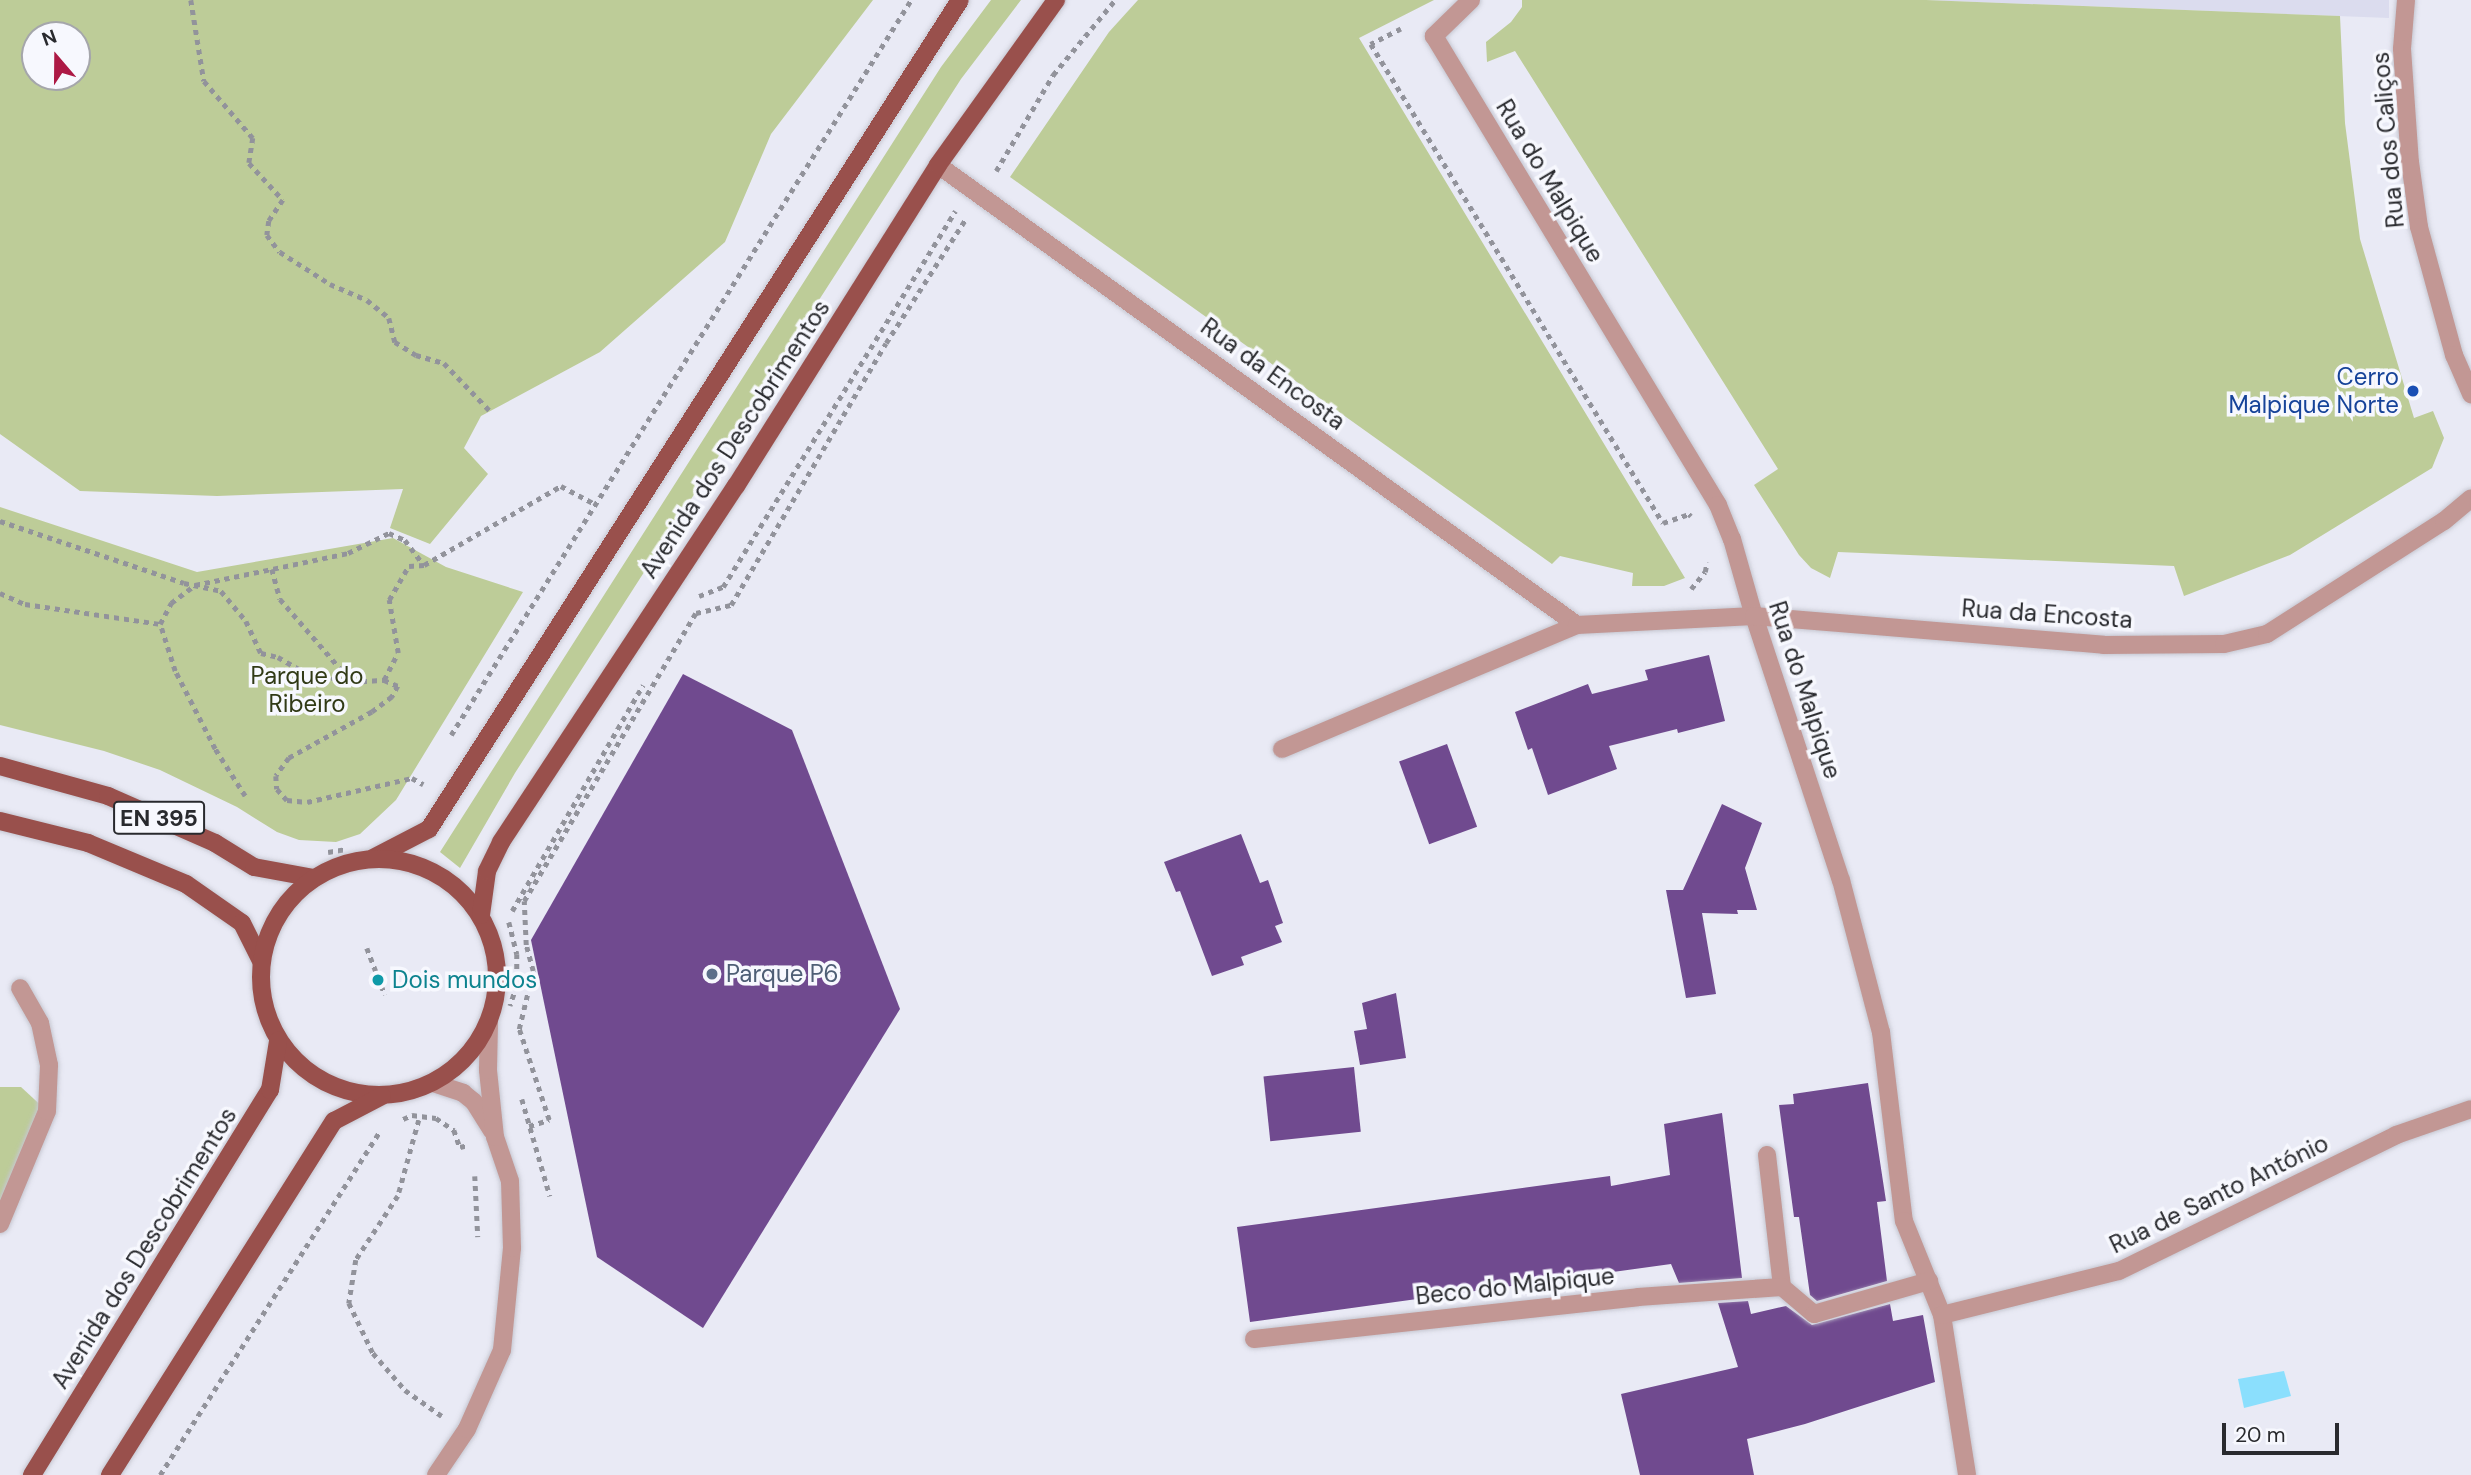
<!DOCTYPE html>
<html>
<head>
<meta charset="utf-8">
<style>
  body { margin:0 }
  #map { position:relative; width:2471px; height:1475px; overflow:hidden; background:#e9eaf5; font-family:"DM Sans",sans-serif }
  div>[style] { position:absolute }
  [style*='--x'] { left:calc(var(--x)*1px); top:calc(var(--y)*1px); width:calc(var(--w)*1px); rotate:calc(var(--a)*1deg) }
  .built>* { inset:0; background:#dbdcee }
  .green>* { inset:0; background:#bdcc98 }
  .water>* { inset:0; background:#8bdffd }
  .building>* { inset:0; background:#704a8f; transform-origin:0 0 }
  .path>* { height:4.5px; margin-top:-2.25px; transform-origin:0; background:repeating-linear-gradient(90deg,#92939b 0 5px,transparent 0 10px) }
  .roads { filter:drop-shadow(0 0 2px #c6c7d1) drop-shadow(0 0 2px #c6c7d1) }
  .minor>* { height:18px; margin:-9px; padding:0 9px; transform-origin:9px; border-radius:9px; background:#c29794 }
  .major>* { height:18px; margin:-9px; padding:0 9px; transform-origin:9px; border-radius:9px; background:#99504c }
  .major>.ring { margin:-9px; padding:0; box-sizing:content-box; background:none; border:18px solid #99504c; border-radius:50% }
  .dots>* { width:19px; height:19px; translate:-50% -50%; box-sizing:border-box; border:4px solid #f7f8fe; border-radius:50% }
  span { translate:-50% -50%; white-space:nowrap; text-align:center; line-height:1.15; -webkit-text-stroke:7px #f7f8fe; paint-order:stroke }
  .shield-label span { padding:2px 5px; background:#f7f8fe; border:2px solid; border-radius:5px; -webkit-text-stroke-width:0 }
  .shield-label { font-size:23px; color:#292a2e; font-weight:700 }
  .street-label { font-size:24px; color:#292a2e }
  .transit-label { font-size:24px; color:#164399 }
  .right { translate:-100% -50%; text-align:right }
  .park-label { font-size:24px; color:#313a16 }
  .service-label { font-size:24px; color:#4e5e75 }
  .left { translate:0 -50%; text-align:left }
  .culture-label { font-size:24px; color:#0d838f }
  .north { position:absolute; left:21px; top:21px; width:70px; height:70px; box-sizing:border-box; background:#f7f8fe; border:2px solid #a5a6ab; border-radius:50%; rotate:340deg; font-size:19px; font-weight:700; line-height:28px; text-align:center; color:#292a2e }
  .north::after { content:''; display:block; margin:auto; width:24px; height:32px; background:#ad1945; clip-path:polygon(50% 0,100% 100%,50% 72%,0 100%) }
  .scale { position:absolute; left:2222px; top:1423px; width:117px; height:32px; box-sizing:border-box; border:4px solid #292a2e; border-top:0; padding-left:9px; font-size:21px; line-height:24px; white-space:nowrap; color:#292a2e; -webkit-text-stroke:5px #f7f8fe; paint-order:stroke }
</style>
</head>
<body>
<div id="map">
  <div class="built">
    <div style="clip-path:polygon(1926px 0,2389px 0,2389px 18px)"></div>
  </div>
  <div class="green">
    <div style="clip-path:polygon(evenodd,0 0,873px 0,771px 134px,725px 242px,600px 352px,481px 416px,464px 448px,488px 474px,430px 544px,390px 528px,403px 489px,217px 496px,80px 491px,0 434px,0 0,35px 35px,77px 35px,77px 77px,35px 77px,35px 35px)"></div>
    <div style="clip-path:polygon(991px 0,1021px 0,961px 79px,515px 773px,460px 868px,440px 852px,941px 67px)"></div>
    <div style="clip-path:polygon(1138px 0,1434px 0,1359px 38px,1685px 578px,1664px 586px,1632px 586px,1633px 573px,1560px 556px,1552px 564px,1010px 177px,1109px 32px)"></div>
    <div style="clip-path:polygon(1522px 0,1926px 0,2340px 16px,2345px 123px,2360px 239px,2414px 418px,2433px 411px,2444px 438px,2432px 468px,2290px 555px,2184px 596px,2174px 566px,1838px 552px,1830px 578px,1811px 568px,1799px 555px,1754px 485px,1778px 469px,1515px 51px,1487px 62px,1486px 42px,1511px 22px,1522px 7px)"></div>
    <div style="clip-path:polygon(0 507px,197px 572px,393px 538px,446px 567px,523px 592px,396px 800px,360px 834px,336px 842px,299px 840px,277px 832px,237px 807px,160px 770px,104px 751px,0 725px)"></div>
    <div style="clip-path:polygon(0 1087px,21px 1087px,47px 1111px,0 1224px)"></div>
  </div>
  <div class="water">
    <div style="clip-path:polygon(2284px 1371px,2291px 1396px,2244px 1408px,2238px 1379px)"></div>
  </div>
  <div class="building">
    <div style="clip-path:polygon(1709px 655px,1725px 721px,1678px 733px,1677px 729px,1609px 746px,1617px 769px,1548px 795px,1532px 748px,1528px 750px,1515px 712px,1588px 684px,1592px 694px,1648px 680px,1645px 670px)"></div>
    <div style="clip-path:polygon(683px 674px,792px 730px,900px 1009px,703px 1328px,597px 1257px,531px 940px)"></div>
    <div style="left:1447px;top:744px;width:88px;height:51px;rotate:70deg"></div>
    <div style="clip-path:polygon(1722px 804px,1762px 823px,1745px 868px,1757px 910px,1737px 910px,1738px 914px,1702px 913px,1716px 994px,1686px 998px,1666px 890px,1683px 890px)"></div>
    <div style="clip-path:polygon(1241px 834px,1260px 883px,1268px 880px,1283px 923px,1275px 926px,1282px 942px,1241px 957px,1244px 965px,1212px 976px,1180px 891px,1176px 892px,1164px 862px)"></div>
    <div style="clip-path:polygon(1396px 993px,1406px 1058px,1360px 1065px,1354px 1031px,1367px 1029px,1362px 1003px)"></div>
    <div style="left:1354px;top:1067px;width:65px;height:91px;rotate:84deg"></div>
    <div style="clip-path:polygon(1868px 1083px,1886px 1201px,1877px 1202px,1887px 1281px,1817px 1301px,1810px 1295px,1799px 1217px,1794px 1217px,1779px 1105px,1794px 1104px,1793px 1094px)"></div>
    <div style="clip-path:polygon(1722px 1113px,1742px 1278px,1679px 1283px,1671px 1264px,1250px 1322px,1237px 1227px,1610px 1176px,1611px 1186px,1670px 1175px,1664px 1124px)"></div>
    <div style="clip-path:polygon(1748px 1301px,1751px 1314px,1786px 1306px,1812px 1325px,1890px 1304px,1893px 1321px,1923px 1315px,1935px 1382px,1805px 1424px,1747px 1439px,1754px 1475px,1640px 1475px,1621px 1394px,1738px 1367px,1718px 1303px)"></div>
  </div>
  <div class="path">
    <div style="--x:191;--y:0;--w:82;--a:80.9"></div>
    <div style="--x:204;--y:81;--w:75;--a:49.3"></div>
    <div style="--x:253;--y:138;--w:25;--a:99"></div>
    <div style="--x:249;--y:163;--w:50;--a:47.4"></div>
    <div style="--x:283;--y:200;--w:25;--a:124"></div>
    <div style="--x:269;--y:221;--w:14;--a:98"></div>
    <div style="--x:267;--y:235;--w:21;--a:53"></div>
    <div style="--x:280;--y:252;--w:59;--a:32.6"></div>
    <div style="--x:330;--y:284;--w:40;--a:23.4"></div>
    <div style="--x:367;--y:300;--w:28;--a:39"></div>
    <div style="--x:389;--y:318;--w:25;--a:76"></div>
    <div style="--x:395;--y:342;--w:25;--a:32"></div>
    <div style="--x:416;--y:355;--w:29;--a:16"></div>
    <div style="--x:444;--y:363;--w:66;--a:46.2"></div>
    <div style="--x:1401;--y:29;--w:34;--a:153"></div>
    <div style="--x:1371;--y:44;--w:561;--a:58.63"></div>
    <div style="--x:1663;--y:523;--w:28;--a:-19"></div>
    <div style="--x:1689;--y:514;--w:3;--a:45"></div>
    <div style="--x:996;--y:171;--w:112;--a:-59.3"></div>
    <div style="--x:1053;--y:75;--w:97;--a:-50.4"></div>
    <div style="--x:0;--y:521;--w:194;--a:18.6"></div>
    <div style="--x:184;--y:583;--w:38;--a:12"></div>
    <div style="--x:221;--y:591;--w:39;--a:50"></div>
    <div style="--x:246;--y:621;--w:35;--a:65"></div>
    <div style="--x:261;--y:653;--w:17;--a:13"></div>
    <div style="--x:278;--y:657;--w:28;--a:30"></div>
    <div style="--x:302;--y:671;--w:51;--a:12.4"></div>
    <div style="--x:352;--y:682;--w:32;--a:-4"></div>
    <div style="--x:384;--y:680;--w:15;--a:23"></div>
    <div style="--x:398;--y:686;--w:13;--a:119"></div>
    <div style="--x:392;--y:697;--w:25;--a:143"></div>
    <div style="--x:372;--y:712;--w:95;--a:151"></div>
    <div style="--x:289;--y:758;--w:22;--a:126"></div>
    <div style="--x:276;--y:776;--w:13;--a:86"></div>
    <div style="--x:277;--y:789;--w:15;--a:48"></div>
    <div style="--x:287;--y:800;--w:20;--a:6"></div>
    <div style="--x:307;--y:802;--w:108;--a:-12.9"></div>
    <div style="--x:412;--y:778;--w:13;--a:29"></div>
    <div style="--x:272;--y:569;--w:31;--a:75"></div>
    <div style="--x:280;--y:599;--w:108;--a:49.1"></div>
    <div style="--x:1691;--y:589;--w:22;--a:-51"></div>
    <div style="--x:1705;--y:572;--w:10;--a:-79"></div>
    <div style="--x:0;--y:593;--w:27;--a:24"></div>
    <div style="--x:25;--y:604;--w:136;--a:8.4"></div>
    <div style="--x:699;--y:596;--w:26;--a:-21"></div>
    <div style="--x:723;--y:587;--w:442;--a:-58.3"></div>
    <div style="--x:384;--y:680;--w:30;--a:-63"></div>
    <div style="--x:398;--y:653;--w:54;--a:-99.6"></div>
    <div style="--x:389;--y:600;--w:39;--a:-60"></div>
    <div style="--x:409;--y:566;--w:15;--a:-4"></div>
    <div style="--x:424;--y:565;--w:158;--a:-30"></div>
    <div style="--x:561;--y:486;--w:38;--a:28"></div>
    <div style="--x:451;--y:735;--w:867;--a:-57.96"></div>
    <div style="--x:245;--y:796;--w:56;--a:-122.6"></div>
    <div style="--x:215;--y:749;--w:88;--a:-117.1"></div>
    <div style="--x:175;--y:671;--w:49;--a:-107.7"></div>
    <div style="--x:160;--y:624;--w:24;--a:-62"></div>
    <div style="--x:171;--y:603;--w:30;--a:-37"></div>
    <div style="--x:195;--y:585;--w:156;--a:-11.8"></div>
    <div style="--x:348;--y:553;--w:46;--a:-26"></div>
    <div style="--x:389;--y:533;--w:17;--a:24"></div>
    <div style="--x:405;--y:540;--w:31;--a:53"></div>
    <div style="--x:328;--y:852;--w:19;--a:-9"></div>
    <div style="--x:512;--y:911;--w:261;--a:-59.9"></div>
    <div style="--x:509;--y:922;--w:33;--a:76"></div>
    <div style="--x:517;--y:954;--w:31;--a:90"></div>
    <div style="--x:517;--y:985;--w:22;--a:108"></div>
    <div style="--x:367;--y:948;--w:50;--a:69"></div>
    <div style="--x:522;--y:1099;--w:101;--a:73.9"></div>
    <div style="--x:403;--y:1119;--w:10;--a:-24"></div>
    <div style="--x:412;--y:1115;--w:24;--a:7"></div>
    <div style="--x:436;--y:1118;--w:22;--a:34"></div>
    <div style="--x:454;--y:1130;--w:18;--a:71"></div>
    <div style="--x:460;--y:1147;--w:8;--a:-14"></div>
    <div style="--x:419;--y:1120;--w:79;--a:105.4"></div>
    <div style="--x:398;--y:1196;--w:77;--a:123.3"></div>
    <div style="--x:356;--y:1260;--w:44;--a:99.2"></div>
    <div style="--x:349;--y:1303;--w:55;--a:64.4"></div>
    <div style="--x:373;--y:1353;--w:49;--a:49.1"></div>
    <div style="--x:405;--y:1390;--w:45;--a:35.1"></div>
    <div style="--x:529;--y:1126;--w:21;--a:-17"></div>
    <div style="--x:549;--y:1120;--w:96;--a:-108.2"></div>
    <div style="--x:519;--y:1029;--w:60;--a:-76.4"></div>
    <div style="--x:533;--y:971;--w:27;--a:-105"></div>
    <div style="--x:526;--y:945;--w:44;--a:-92.6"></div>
    <div style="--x:524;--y:901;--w:335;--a:-59.2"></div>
    <div style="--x:696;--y:613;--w:36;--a:-13"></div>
    <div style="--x:731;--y:605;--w:304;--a:-59.4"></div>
    <div style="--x:886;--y:343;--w:146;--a:-57.3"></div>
    <div style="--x:475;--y:1176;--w:61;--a:87.2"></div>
    <div style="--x:160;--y:1475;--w:408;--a:-57.4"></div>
  </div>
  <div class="roads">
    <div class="minor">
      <div style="--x:1471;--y:0;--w:52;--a:135.8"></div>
      <div style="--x:1434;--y:36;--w:548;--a:58.8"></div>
      <div style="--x:1718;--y:505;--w:37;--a:68"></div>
      <div style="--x:1732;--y:539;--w:80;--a:74.1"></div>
      <div style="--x:1754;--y:616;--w:278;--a:71.8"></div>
      <div style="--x:1841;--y:880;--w:157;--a:75.3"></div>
      <div style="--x:1881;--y:1032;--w:190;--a:83.1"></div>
      <div style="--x:1904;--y:1221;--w:101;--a:68"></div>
      <div style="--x:1942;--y:1315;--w:162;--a:81.1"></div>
      <div style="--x:2406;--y:0;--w:49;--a:94.7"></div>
      <div style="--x:2402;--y:49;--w:113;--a:86"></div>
      <div style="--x:2410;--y:162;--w:66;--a:82.1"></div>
      <div style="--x:2419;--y:227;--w:133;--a:74.7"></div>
      <div style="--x:2454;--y:355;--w:43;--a:66.4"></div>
      <div style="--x:938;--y:165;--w:787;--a:35.75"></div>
      <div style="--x:1282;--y:749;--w:320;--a:-22.8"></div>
      <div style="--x:1577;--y:625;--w:177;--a:-2.9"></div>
      <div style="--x:1754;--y:616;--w:351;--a:4.7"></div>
      <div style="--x:2104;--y:645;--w:120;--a:-0.5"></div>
      <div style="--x:2224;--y:644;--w:44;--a:-13.1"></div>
      <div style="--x:2267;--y:634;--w:210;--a:-32.6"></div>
      <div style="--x:2444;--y:521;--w:35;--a:-40"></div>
      <div style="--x:433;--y:1083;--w:32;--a:18"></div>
      <div style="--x:463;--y:1093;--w:14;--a:39"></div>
      <div style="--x:474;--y:1102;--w:34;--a:58"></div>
      <div style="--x:1767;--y:1155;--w:133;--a:83.5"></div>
      <div style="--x:1782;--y:1287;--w:42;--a:40.2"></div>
      <div style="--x:1814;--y:1314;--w:120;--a:-16"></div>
      <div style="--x:0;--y:1224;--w:122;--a:-67.4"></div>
      <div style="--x:47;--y:1111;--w:46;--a:-87.5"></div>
      <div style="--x:49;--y:1065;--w:43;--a:-102.1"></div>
      <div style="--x:40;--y:1023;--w:40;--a:-119.7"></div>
      <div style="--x:1942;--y:1315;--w:182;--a:-14"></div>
      <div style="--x:2119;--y:1271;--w:309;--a:-26.1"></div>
      <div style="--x:2396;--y:1135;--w:79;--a:-19.1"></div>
      <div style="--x:1254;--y:1339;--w:386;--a:-6.2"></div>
      <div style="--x:1638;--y:1297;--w:144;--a:-4"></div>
      <div style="--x:436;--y:1475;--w:55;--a:-56"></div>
      <div style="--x:467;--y:1429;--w:86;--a:-66.1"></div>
      <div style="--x:502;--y:1350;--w:102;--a:-84.4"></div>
      <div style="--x:512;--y:1248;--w:67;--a:-91.7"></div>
      <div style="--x:510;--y:1181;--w:46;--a:-108.8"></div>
      <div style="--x:495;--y:1137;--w:67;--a:-96"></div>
      <div style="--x:488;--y:1070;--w:48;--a:-88.8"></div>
    </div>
    <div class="major">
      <div style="--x:0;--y:766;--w:112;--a:15.5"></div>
      <div style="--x:108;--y:796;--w:117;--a:23.7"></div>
      <div style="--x:215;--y:843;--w:46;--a:31.6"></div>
      <div style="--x:254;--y:867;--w:61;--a:10.4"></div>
      <div style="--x:0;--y:821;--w:91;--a:14"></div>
      <div style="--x:88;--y:843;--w:106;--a:22.7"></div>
      <div style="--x:186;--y:884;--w:68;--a:34.9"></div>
      <div style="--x:242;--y:923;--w:42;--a:63.4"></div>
      <div style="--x:373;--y:858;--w:63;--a:-27.4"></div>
      <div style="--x:429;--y:829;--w:984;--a:-57.36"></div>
      <div class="ring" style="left:261px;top:859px;width:218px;height:218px"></div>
      <div style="--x:481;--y:915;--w:44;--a:-82.2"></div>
      <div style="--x:487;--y:871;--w:32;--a:-64"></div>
      <div style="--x:501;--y:842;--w:427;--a:-56.6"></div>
      <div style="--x:736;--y:486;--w:379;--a:-57.8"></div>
      <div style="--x:938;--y:165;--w:203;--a:-54.4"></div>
      <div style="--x:32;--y:1475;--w:453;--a:-58.3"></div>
      <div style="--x:270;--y:1090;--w:50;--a:-80.7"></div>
      <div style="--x:110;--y:1475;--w:419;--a:-57.7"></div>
      <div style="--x:334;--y:1121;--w:54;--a:-27.5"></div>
    </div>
  </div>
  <div class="dots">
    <div style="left:2413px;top:391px;background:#1a4fb4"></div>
    <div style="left:712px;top:974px;background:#5c6f8a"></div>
    <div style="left:378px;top:980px;background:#0f9aa8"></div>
  </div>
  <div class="shield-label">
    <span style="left:159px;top:818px">EN 395</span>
  </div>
  <div class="street-label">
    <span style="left:2388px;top:140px;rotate:-95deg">Rua dos Caliços</span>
    <span style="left:1550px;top:181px;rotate:59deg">Rua do Malpique</span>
    <span style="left:1273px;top:374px;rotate:36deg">Rua da Encosta</span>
    <span style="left:735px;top:439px;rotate:-57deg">Avenida dos Descobrimentos</span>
    <span style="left:2047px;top:614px;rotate:4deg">Rua da Encosta</span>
    <span style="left:1805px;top:690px;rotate:72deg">Rua do Malpique</span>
    <span style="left:2219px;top:1194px;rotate:-26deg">Rua de Santo António</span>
    <span style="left:144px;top:1248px;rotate:-58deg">Avenida dos Descobrimentos</span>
    <span style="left:1515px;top:1286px;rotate:-6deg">Beco do Malpique</span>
  </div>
  <div class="transit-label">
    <span class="right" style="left:2399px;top:391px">Cerro<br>Malpique Norte</span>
  </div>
  <div class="park-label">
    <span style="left:307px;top:690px">Parque do<br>Ribeiro</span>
  </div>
  <div class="service-label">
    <span class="left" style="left:726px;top:974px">Parque P6</span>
  </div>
  <div class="culture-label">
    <span class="left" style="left:392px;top:980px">Dois mundos</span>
  </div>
  <div class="north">N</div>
  <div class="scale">20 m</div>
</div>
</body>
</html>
